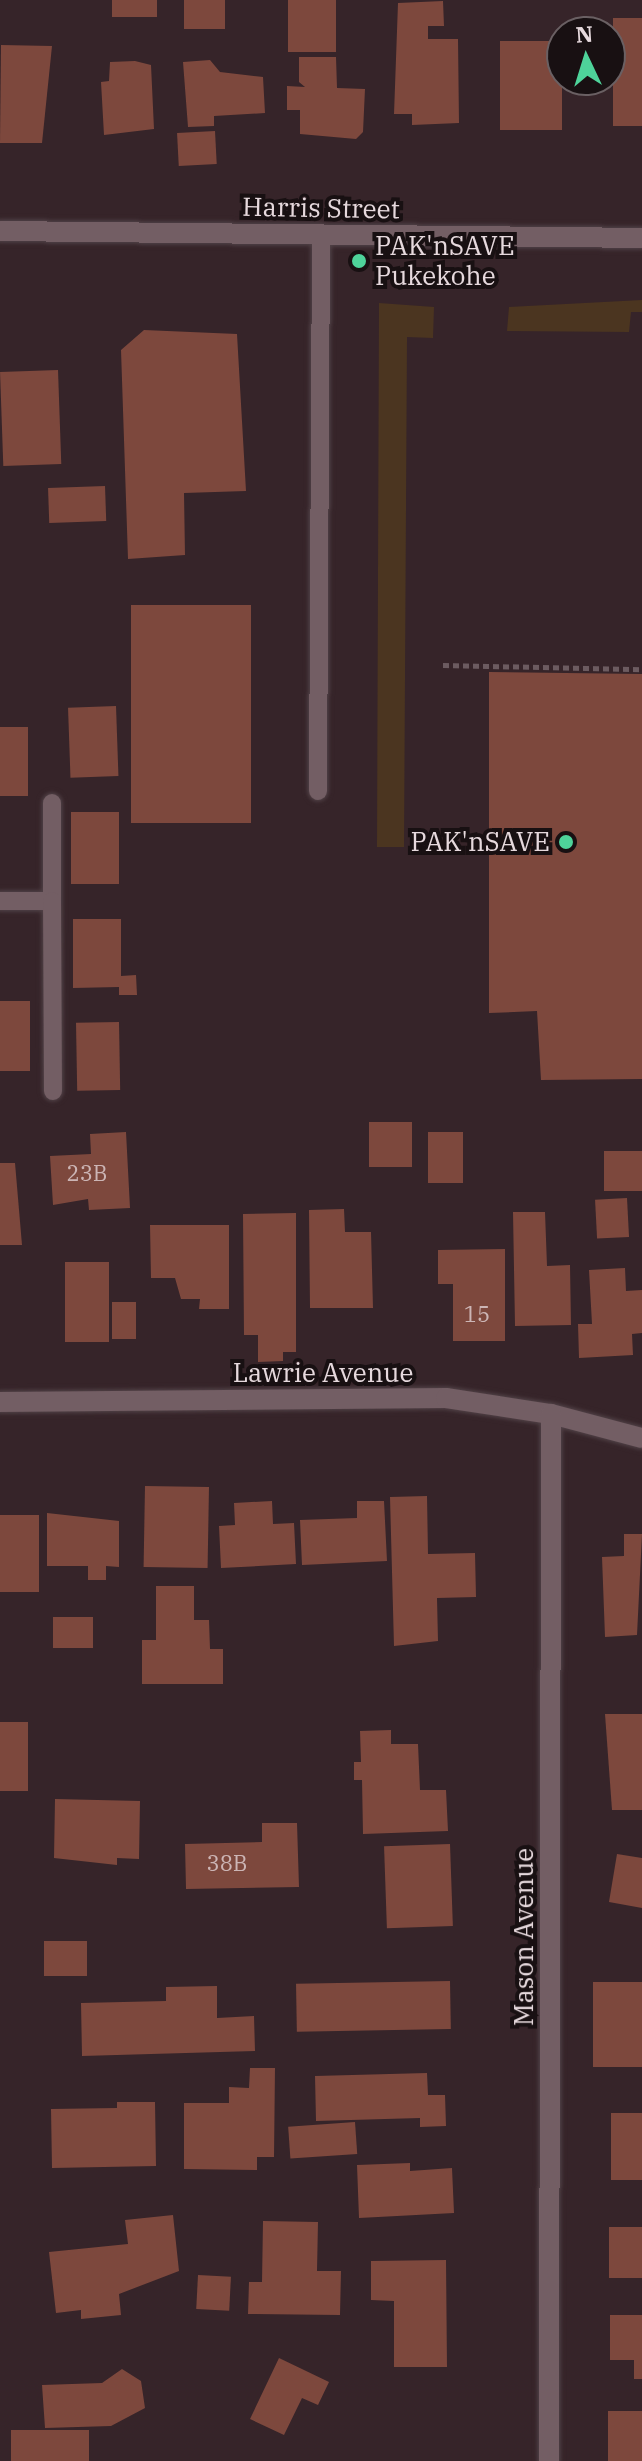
<!DOCTYPE html>
<html>
<head>
<meta charset="utf-8">
<style>
  body { margin:0 }
  #map { position:relative; width:642px; height:2461px; overflow:hidden; background:#362429; font-family:"IBM Plex Serif",serif }
  div>[style] { position:absolute }
  [style*='--x'] { left:calc(var(--x)*1px); top:calc(var(--y)*1px); width:calc(var(--w)*1px); rotate:calc(var(--a)*1deg) }
  .green>* { inset:0; background:#4b3520 }
  .building>* { inset:0; background:#7d483d; transform-origin:0 0 }
  .path>* { height:5px; margin-top:-2.5px; transform-origin:0; background:repeating-linear-gradient(90deg,#6c5b60 0 6px,transparent 0 10px) }
  .roads { filter:drop-shadow(0 0 2px #514247) drop-shadow(0 0 2px #514247) }
  .service>* { height:18px; margin:-9px; padding:0 9px; transform-origin:9px; border-radius:9px; background:#735e64 }
  .minor>* { height:20px; margin:-10px; padding:0 10px; transform-origin:10px; border-radius:10px; background:#735e64 }
  .tertiary>* { height:20px; margin:-10px; padding:0 10px; transform-origin:10px; border-radius:10px; background:#735e64 }
  .dots>* { width:22px; height:22px; translate:-50% -50%; box-sizing:border-box; border:4px solid #181012; border-radius:50% }
  span { translate:-50% -50%; white-space:nowrap; text-align:center; line-height:1.15; -webkit-text-stroke:8px #181012; paint-order:stroke }
  .number-label { font-size:22px; color:#ccb5b5 }
  .number-label span { -webkit-text-stroke-width:0 }
  .street-label { font-size:26px; color:#e6d9dd }
  .poi-label { font-size:26px; color:#e6d9dd }
  .left { translate:0 -50%; text-align:left }
  .right { translate:-100% -50%; text-align:right }
  .north { position:absolute; left:546px; top:16px; width:80px; height:80px; box-sizing:border-box; background:#181012; border:2px solid #6a6063; border-radius:50%; rotate:356deg; font-size:22px; font-weight:700; line-height:32px; text-align:center; color:#e6d9dd }
  .north::after { content:''; display:block; margin:auto; width:28px; height:36px; background:#4ed39a; clip-path:polygon(50% 0,100% 100%,50% 72%,0 100%) }
</style>
</head>
<body>
<div id="map">
  <div class="green">
    <div style="clip-path:polygon(642px 300px,642px 312px,631px 312px,629px 332px,507px 331px,509px 307px)"></div>
    <div style="clip-path:polygon(379px 303px,434px 307px,433px 338px,407px 337px,404px 847px,377px 847px)"></div>
  </div>
  <div class="building">
    <div style="left:112px;top:0;width:45px;height:17px"></div>
    <div style="left:184px;top:0;width:41px;height:29px"></div>
    <div style="left:288px;top:0;width:48px;height:52px"></div>
    <div style="clip-path:polygon(443px 1px,444px 26px,428px 26px,428px 39px,458px 39px,459px 123px,412px 125px,412px 114px,394px 114px,398px 3px)"></div>
    <div style="left:613px;top:18px;width:29px;height:108px"></div>
    <div style="left:500px;top:41px;width:62px;height:89px"></div>
    <div style="clip-path:polygon(1px 45px,52px 46px,42px 143px,0 143px)"></div>
    <div style="clip-path:polygon(299px 57px,336px 57px,337px 88px,365px 89px,363px 132px,356px 139px,300px 134px,300px 110px,287px 110px,287px 86px,305px 87px,299px 82px)"></div>
    <div style="clip-path:polygon(210px 60px,220px 72px,263px 77px,265px 113px,214px 116px,214px 126px,188px 127px,183px 62px)"></div>
    <div style="clip-path:polygon(135px 61px,151px 65px,154px 129px,104px 135px,101px 82px,109px 81px,110px 62px)"></div>
    <div style="left:215px;top:131px;width:33px;height:38px;rotate:87deg"></div>
    <div style="clip-path:polygon(144px 330px,237px 334px,246px 491px,184px 493px,185px 555px,128px 559px,121px 350px)"></div>
    <div style="left:58px;top:370px;width:94px;height:58px;rotate:88deg"></div>
    <div style="left:105px;top:486px;width:35px;height:57px;rotate:88deg"></div>
    <div style="left:131px;top:605px;width:120px;height:218px"></div>
    <div style="clip-path:polygon(489px 672px,642px 674px,642px 1079px,541px 1080px,537px 1011px,489px 1013px)"></div>
    <div style="left:116px;top:706px;width:70px;height:48px;rotate:88deg"></div>
    <div style="left:0;top:727px;width:28px;height:69px"></div>
    <div style="left:71px;top:812px;width:48px;height:72px"></div>
    <div style="clip-path:polygon(73px 919px,121px 919px,121px 976px,136px 975px,137px 995px,119px 995px,119px 987px,73px 988px)"></div>
    <div style="left:0;top:1001px;width:30px;height:70px"></div>
    <div style="left:119px;top:1022px;width:68px;height:43px;rotate:89deg"></div>
    <div style="left:369px;top:1122px;width:43px;height:45px"></div>
    <div style="clip-path:polygon(126px 1132px,130px 1208px,89px 1210px,88px 1199px,53px 1205px,50px 1156px,91px 1154px,90px 1134px)"></div>
    <div style="left:428px;top:1132px;width:35px;height:51px"></div>
    <div style="left:642px;top:1151px;width:40px;height:38px;rotate:90deg"></div>
    <div style="clip-path:polygon(0 1163px,15px 1163px,22px 1245px,0 1245px)"></div>
    <div style="left:627px;top:1198px;width:39px;height:32px;rotate:87deg"></div>
    <div style="clip-path:polygon(344px 1209px,345px 1232px,371px 1232px,373px 1308px,310px 1308px,309px 1210px)"></div>
    <div style="clip-path:polygon(513px 1212px,545px 1212px,547px 1266px,570px 1265px,571px 1325px,515px 1326px)"></div>
    <div style="clip-path:polygon(296px 1213px,296px 1352px,283px 1352px,283px 1361px,258px 1362px,258px 1335px,244px 1335px,243px 1214px)"></div>
    <div style="clip-path:polygon(150px 1225px,229px 1225px,229px 1309px,199px 1309px,200px 1299px,181px 1299px,175px 1278px,151px 1278px)"></div>
    <div style="clip-path:polygon(505px 1249px,505px 1341px,453px 1341px,453px 1284px,438px 1284px,438px 1250px)"></div>
    <div style="left:65px;top:1262px;width:44px;height:80px"></div>
    <div style="clip-path:polygon(625px 1268px,626px 1291px,642px 1290px,642px 1333px,632px 1334px,633px 1355px,579px 1358px,578px 1324px,592px 1324px,589px 1270px)"></div>
    <div style="left:112px;top:1302px;width:24px;height:37px"></div>
    <div style="left:145px;top:1486px;width:64px;height:81px;rotate:1deg"></div>
    <div style="clip-path:polygon(427px 1496px,428px 1554px,475px 1553px,476px 1597px,437px 1598px,438px 1641px,394px 1646px,390px 1497px)"></div>
    <div style="clip-path:polygon(272px 1501px,273px 1524px,294px 1523px,296px 1564px,221px 1568px,219px 1526px,235px 1525px,234px 1503px)"></div>
    <div style="clip-path:polygon(357px 1501px,384px 1501px,387px 1561px,302px 1565px,300px 1520px,357px 1518px)"></div>
    <div style="clip-path:polygon(47px 1513px,119px 1521px,119px 1567px,106px 1566px,106px 1580px,88px 1580px,88px 1566px,47px 1566px)"></div>
    <div style="left:0;top:1515px;width:39px;height:77px"></div>
    <div style="clip-path:polygon(624px 1534px,642px 1534px,637px 1635px,605px 1637px,602px 1557px,624px 1556px)"></div>
    <div style="clip-path:polygon(156px 1586px,194px 1586px,194px 1620px,209px 1620px,210px 1649px,223px 1649px,223px 1684px,142px 1684px,142px 1640px,156px 1640px)"></div>
    <div style="left:53px;top:1617px;width:40px;height:31px"></div>
    <div style="clip-path:polygon(605px 1714px,642px 1714px,642px 1810px,612px 1810px)"></div>
    <div style="left:0;top:1722px;width:28px;height:69px"></div>
    <div style="clip-path:polygon(391px 1730px,391px 1744px,418px 1744px,420px 1790px,446px 1790px,448px 1831px,363px 1834px,362px 1780px,354px 1780px,354px 1762px,361px 1762px,360px 1731px)"></div>
    <div style="clip-path:polygon(55px 1799px,140px 1801px,139px 1859px,117px 1858px,117px 1865px,54px 1858px)"></div>
    <div style="clip-path:polygon(262px 1823px,297px 1823px,299px 1887px,186px 1889px,185px 1844px,262px 1842px)"></div>
    <div style="left:450px;top:1844px;width:82px;height:66px;rotate:88deg"></div>
    <div style="clip-path:polygon(617px 1854px,642px 1858px,642px 1908px,609px 1902px)"></div>
    <div style="left:44px;top:1941px;width:43px;height:35px"></div>
    <div style="left:450px;top:1981px;width:48px;height:154px;rotate:89deg"></div>
    <div style="left:642px;top:1982px;width:85px;height:49px;rotate:90deg"></div>
    <div style="clip-path:polygon(217px 1986px,217px 2018px,254px 2016px,255px 2051px,82px 2056px,81px 2003px,166px 2001px,166px 1987px)"></div>
    <div style="clip-path:polygon(250px 2068px,275px 2068px,274px 2157px,257px 2157px,257px 2170px,184px 2169px,184px 2103px,229px 2103px,229px 2087px,249px 2088px)"></div>
    <div style="clip-path:polygon(427px 2073px,428px 2095px,445px 2095px,446px 2126px,420px 2127px,420px 2118px,316px 2121px,315px 2076px)"></div>
    <div style="clip-path:polygon(117px 2102px,155px 2102px,156px 2166px,52px 2168px,51px 2109px,117px 2108px)"></div>
    <div style="left:611px;top:2113px;width:31px;height:67px"></div>
    <div style="left:355px;top:2122px;width:32px;height:67px;rotate:86deg"></div>
    <div style="clip-path:polygon(410px 2163px,410px 2171px,452px 2168px,454px 2213px,359px 2218px,357px 2165px)"></div>
    <div style="clip-path:polygon(173px 2215px,179px 2271px,119px 2294px,121px 2315px,81px 2319px,81px 2310px,56px 2313px,49px 2252px,128px 2244px,125px 2220px)"></div>
    <div style="clip-path:polygon(263px 2221px,318px 2222px,317px 2271px,341px 2271px,340px 2315px,248px 2314px,249px 2282px,262px 2282px)"></div>
    <div style="left:609px;top:2227px;width:33px;height:51px"></div>
    <div style="clip-path:polygon(446px 2260px,447px 2367px,394px 2367px,394px 2301px,371px 2300px,371px 2261px)"></div>
    <div style="left:198px;top:2275px;width:33px;height:34px;rotate:3deg"></div>
    <div style="clip-path:polygon(610px 2315px,642px 2315px,642px 2379px,634px 2379px,634px 2360px,610px 2360px)"></div>
    <div style="clip-path:polygon(279px 2358px,329px 2382px,318px 2405px,302px 2398px,284px 2435px,250px 2419px)"></div>
    <div style="clip-path:polygon(122px 2369px,141px 2381px,145px 2408px,111px 2426px,45px 2428px,42px 2385px,102px 2383px)"></div>
    <div style="left:608px;top:2411px;width:34px;height:50px"></div>
    <div style="left:89px;top:2430px;width:31px;height:78px;rotate:90deg"></div>
  </div>
  <div class="path">
    <div style="--x:443;--y:665;--w:199;--a:1.2"></div>
  </div>
  <div class="roads">
    <div class="service">
      <div style="--x:318;--y:791;--w:557;--a:-89.69"></div>
      <div style="--x:0;--y:901;--w:52;--a:0"></div>
      <div style="--x:52;--y:901;--w:98;--a:-90"></div>
      <div style="--x:52;--y:901;--w:190;--a:89.7"></div>
    </div>
    <div class="minor">
      <div style="--x:0;--y:1402;--w:446;--a:-0.5"></div>
      <div style="--x:446;--y:1398;--w:106;--a:8.7"></div>
      <div style="--x:551;--y:1414;--w:94;--a:14.8"></div>
      <div style="--x:549;--y:2461;--w:1047;--a:-89.89"></div>
    </div>
    <div class="tertiary">
      <div style="--x:0;--y:231;--w:642;--a:0.62"></div>
    </div>
  </div>
  <div class="dots">
    <div style="left:359px;top:261px;background:#4ed39a"></div>
    <div style="left:566px;top:842px;background:#4ed39a"></div>
  </div>
  <div class="number-label">
    <span style="left:87px;top:1173px">23B</span>
    <span style="left:477px;top:1314px">15</span>
    <span style="left:227px;top:1863px">38B</span>
  </div>
  <div class="street-label">
    <span style="left:321px;top:208px;rotate:1deg">Harris Street</span>
    <span style="left:323px;top:1373px">Lawrie Avenue</span>
    <span style="left:524px;top:1937px;rotate:-90deg">Mason Avenue</span>
  </div>
  <div class="poi-label">
    <span class="left" style="left:375px;top:261px">PAK'nSAVE<br>Pukekohe</span>
    <span class="right" style="left:550px;top:842px">PAK'nSAVE</span>
  </div>
  <div class="north">N</div>
</div>
</body>
</html>
